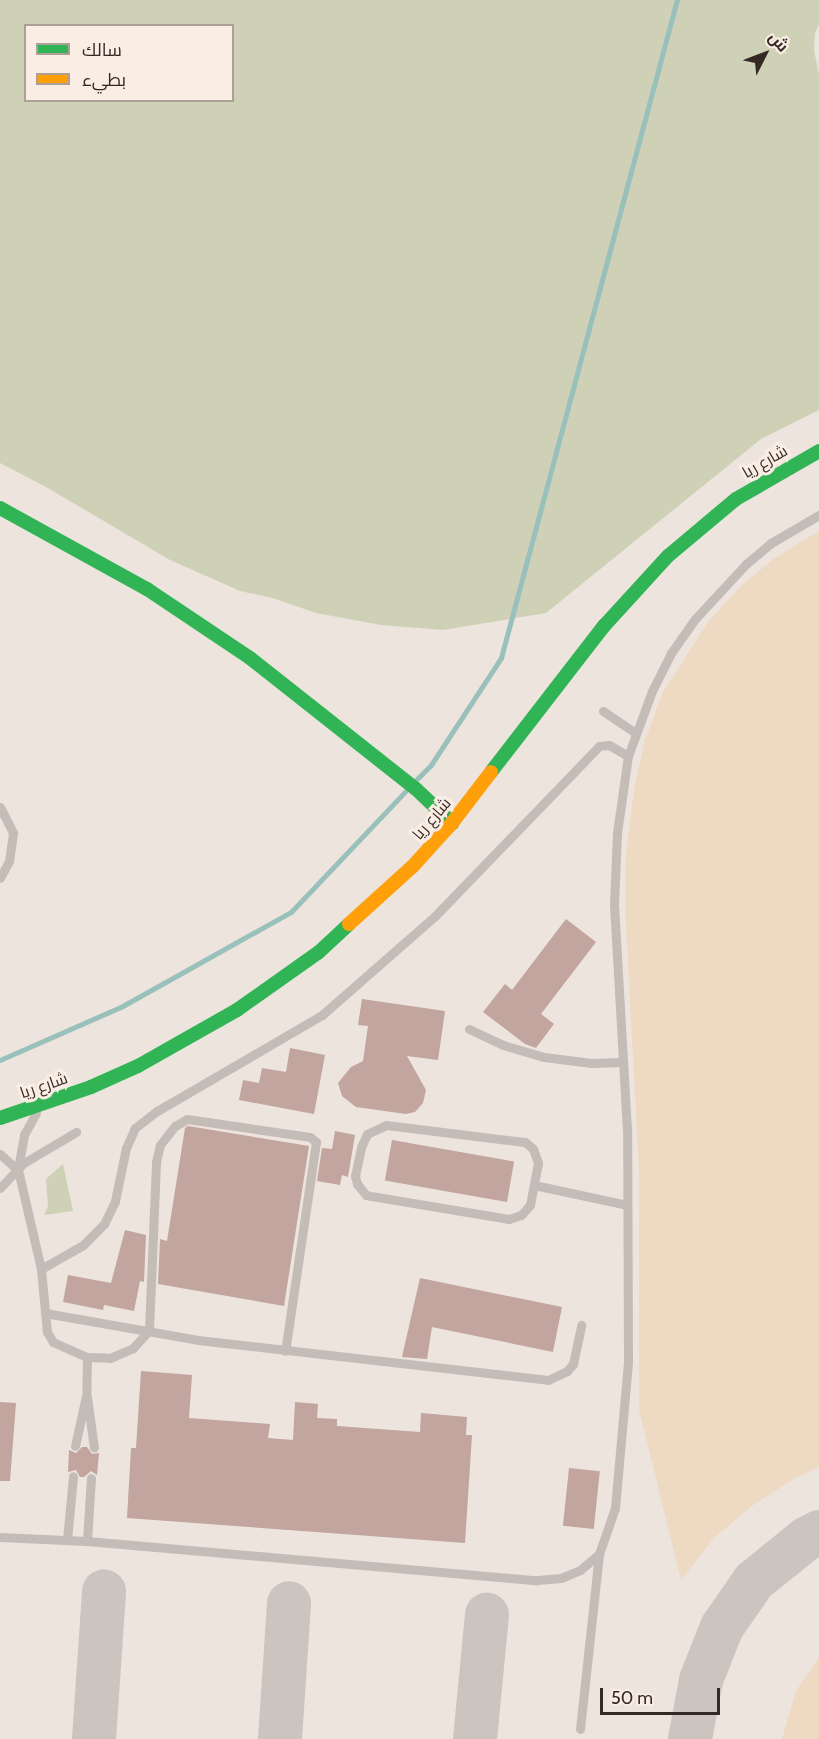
<!DOCTYPE html>
<html>
<head>
<meta charset="utf-8">
<style>
  body { margin:0 }
  #map { position:relative; width:819px; height:1739px; overflow:hidden; background:#ece4dd; font-family:Cabin,Cairo,sans-serif }
  div>[style] { position:absolute }
  [style*='--x'] { left:calc(var(--x)*1px); top:calc(var(--y)*1px); width:calc(var(--w)*1px); rotate:calc(var(--a)*1deg) }
  .green>* { inset:0; background:#cfd1b6 }
  .sand>* { inset:0; background:#eedac2 }
  .stream>* { height:4.5px; margin:-2.25px; padding:0 2.25px; transform-origin:2.25px; border-radius:2.25px; background:#99c0bb }
  .taxiway>* { height:44px; margin:-22px; padding:0 22px; transform-origin:22px; border-radius:22px; background:#ccc4bf }
  .building>* { inset:0; background:#c1a59e; transform-origin:0 0 }
  .lane>* { height:9px; margin:-4.5px; padding:0 4.5px; transform-origin:4.5px; border-radius:4.5px; background:#c4bcb7 }
  .fast>* { height:14px; margin:-7px; padding:0 7px; transform-origin:7px; border-radius:7px; background:#30b455 }
  .slow>* { height:14px; margin:-7px; padding:0 7px; transform-origin:7px; border-radius:7px; background:#ff9f0a }
  span { translate:-50% -50%; white-space:nowrap; text-align:center; line-height:1.15; -webkit-text-stroke:6px #faede4; paint-order:stroke }
  .street-label { font-size:16px; color:#352925 }
  .legend { position:absolute; left:24px; top:24px; width:210px; height:78px; box-sizing:border-box; background:#faede4; border:2px solid #ab9f98; margin:0; padding:8px 10px; list-style:none; font-size:18px; color:#352925 }
  .legend li { display:flex; align-items:center; gap:12px; height:30px }
  .legend b { width:30px; border:2px solid #ab9f98 }
  .north { position:absolute; left:735px; top:24px; width:60px; height:60px; -webkit-text-stroke:4px #faede4; paint-order:stroke; rotate:48deg; font-size:16px; font-weight:700; line-height:24px; text-align:center; color:#352925 }
  .north::after { content:''; display:block; margin:auto; width:21px; height:27px; background:#352925; clip-path:polygon(50% 0,100% 100%,50% 72%,0 100%) }
  .scale { position:absolute; left:600px; top:1688px; width:120px; height:27px; box-sizing:border-box; border:3px solid #352925; border-top:0; padding-left:8px; font-size:18px; line-height:21px; white-space:nowrap; color:#352925; -webkit-text-stroke:4px #faede4; paint-order:stroke }
</style>
</head>
<body>
<div id="map">
  <div class="green">
    <div style="clip-path:polygon(evenodd,0 0,819px 0,819px 24px,815px 33px,814px 50px,819px 75px,819px 410px,761px 439px,546px 613px,443px 630px,381px 625px,316px 613px,273px 598px,240px 591px,170px 560px,46px 487px,0 463px,0 0,26px 26px,232px 26px,232px 100px,26px 100px,26px 26px)"></div>
    <div style="clip-path:polygon(63px 1164px,73px 1211px,44px 1215px,48px 1206px,46px 1179px)"></div>
  </div>
  <div class="sand">
    <div style="clip-path:polygon(819px 531px,819px 1467px,797px 1477px,752px 1506px,715px 1537px,681px 1580px,639px 1410px,639px 1170px,625px 905px,626px 855px,634px 789px,645px 740px,663px 692px,707px 623px,740px 587px,772px 560px)"></div>
    <div style="clip-path:polygon(819px 1657px,819px 1739px,782px 1739px,796px 1691px)"></div>
  </div>
  <div class="stream">
    <div style="--x:417;--y:779;--w:20;--a:-45"></div>
    <div style="--x:431;--y:765;--w:128;--a:-56.8"></div>
    <div style="--x:501;--y:658;--w:681;--a:-75.03"></div>
    <div style="--x:0;--y:1060;--w:132;--a:-23.7"></div>
    <div style="--x:121;--y:1007;--w:195;--a:-29.2"></div>
    <div style="--x:291;--y:912;--w:166;--a:-46.5"></div>
  </div>
  <div class="taxiway">
    <div style="--x:94;--y:1739;--w:148;--a:-86.1"></div>
    <div style="--x:280;--y:1739;--w:136;--a:-86.2"></div>
    <div style="--x:475;--y:1739;--w:125;--a:-84.5"></div>
    <div style="--x:690;--y:1739;--w:60;--a:-79.4"></div>
    <div style="--x:701;--y:1680;--w:57;--a:-68.4"></div>
    <div style="--x:722;--y:1627;--w:56;--a:-55.2"></div>
    <div style="--x:754;--y:1581;--w:67;--a:-38.9"></div>
    <div style="--x:806;--y:1539;--w:15;--a:-28"></div>
  </div>
  <div class="building">
    <div style="clip-path:polygon(566px 919px,596px 942px,541px 1014px,554px 1024px,536px 1048px,525px 1044px,483px 1012px,505px 984px,512px 990px)"></div>
    <div style="clip-path:polygon(362px 999px,445px 1011px,438px 1060px,407px 1056px,426px 1090px,423px 1103px,415px 1112px,406px 1114px,356px 1107px,342px 1096px,338px 1083px,351px 1067px,363px 1061px,368px 1026px,358px 1025px)"></div>
    <div style="clip-path:polygon(290px 1048px,325px 1055px,314px 1114px,239px 1100px,243px 1080px,259px 1083px,262px 1068px,286px 1072px)"></div>
    <div style="clip-path:polygon(188px 1126px,309px 1146px,284px 1306px,158px 1284px,160px 1239px,167px 1241px,185px 1128px)"></div>
    <div style="clip-path:polygon(335px 1131px,355px 1135px,348px 1177px,342px 1175px,340px 1185px,317px 1181px,322px 1148px,332px 1149px)"></div>
    <div style="left:392px;top:1140px;width:124px;height:41px;rotate:10deg"></div>
    <div style="clip-path:polygon(125px 1230px,146px 1235px,144px 1282px,140px 1281px,134px 1311px,104px 1305px,103px 1310px,63px 1302px,68px 1275px,111px 1283px)"></div>
    <div style="clip-path:polygon(420px 1278px,562px 1307px,553px 1352px,432px 1327px,427px 1359px,402px 1357px)"></div>
    <div style="clip-path:polygon(141px 1371px,192px 1375px,189px 1418px,270px 1424px,268px 1438px,293px 1440px,295px 1402px,318px 1404px,317px 1418px,337px 1419px,337px 1426px,420px 1432px,421px 1413px,467px 1417px,466px 1435px,472px 1435px,465px 1543px,127px 1518px,131px 1448px,136px 1448px)"></div>
    <div style="clip-path:polygon(0 1402px,16px 1403px,10px 1481px,0 1481px)"></div>
    <div style="clip-path:polygon(82px 1447px,87px 1447px,92px 1454px,99px 1453px,97px 1475px,91px 1471px,84px 1477px,80px 1477px,76px 1470px,68px 1472px,69px 1450px,76px 1453px)"></div>
    <div style="left:569px;top:1468px;width:31px;height:58px;rotate:6deg"></div>
  </div>
  <div class="lane">
    <div style="--x:603;--y:711;--w:40;--a:34"></div>
    <div style="--x:0;--y:807;--w:29;--a:63"></div>
    <div style="--x:13;--y:833;--w:28;--a:98"></div>
    <div style="--x:9;--y:861;--w:19;--a:118"></div>
    <div style="--x:469;--y:1029;--w:38;--a:25"></div>
    <div style="--x:503;--y:1045;--w:43;--a:16.3"></div>
    <div style="--x:544;--y:1057;--w:48;--a:7.1"></div>
    <div style="--x:592;--y:1063;--w:30;--a:-2"></div>
    <div style="--x:36;--y:1113;--w:25;--a:119"></div>
    <div style="--x:24;--y:1135;--w:36;--a:100"></div>
    <div style="--x:18;--y:1170;--w:102;--a:76.9"></div>
    <div style="--x:41;--y:1269;--w:63;--a:84.6"></div>
    <div style="--x:47;--y:1332;--w:12;--a:59"></div>
    <div style="--x:53;--y:1342;--w:37;--a:24"></div>
    <div style="--x:87;--y:1357;--w:39;--a:91"></div>
    <div style="--x:86;--y:1396;--w:51;--a:102.4"></div>
    <div style="--x:386;--y:1125;--w:140;--a:7"></div>
    <div style="--x:525;--y:1142;--w:11;--a:41"></div>
    <div style="--x:533;--y:1149;--w:15;--a:70"></div>
    <div style="--x:538;--y:1163;--w:43;--a:100.8"></div>
    <div style="--x:530;--y:1205;--w:13;--a:132"></div>
    <div style="--x:521;--y:1215;--w:13;--a:162"></div>
    <div style="--x:509;--y:1219;--w:145;--a:-170.5"></div>
    <div style="--x:366;--y:1195;--w:14;--a:-129"></div>
    <div style="--x:357;--y:1184;--w:8;--a:-104"></div>
    <div style="--x:355;--y:1176;--w:30;--a:-78"></div>
    <div style="--x:361;--y:1147;--w:14;--a:-65"></div>
    <div style="--x:367;--y:1134;--w:21;--a:-25"></div>
    <div style="--x:0;--y:1154;--w:24;--a:42"></div>
    <div style="--x:534;--y:1185;--w:95;--a:12.1"></div>
    <div style="--x:0;--y:1188;--w:33;--a:-47"></div>
    <div style="--x:22;--y:1164;--w:63;--a:-30.7"></div>
    <div style="--x:41;--y:1269;--w:48;--a:-29.7"></div>
    <div style="--x:83;--y:1245;--w:30;--a:-45"></div>
    <div style="--x:104;--y:1224;--w:25;--a:-64"></div>
    <div style="--x:115;--y:1201;--w:54;--a:-78.3"></div>
    <div style="--x:126;--y:1148;--w:22;--a:-66"></div>
    <div style="--x:135;--y:1128;--w:28;--a:-38"></div>
    <div style="--x:157;--y:1111;--w:191;--a:-30.2"></div>
    <div style="--x:322;--y:1015;--w:150;--a:-41.2"></div>
    <div style="--x:435;--y:916;--w:236;--a:-46"></div>
    <div style="--x:599;--y:746;--w:10;--a:-6"></div>
    <div style="--x:609;--y:745;--w:22;--a:30"></div>
    <div style="--x:45;--y:1313;--w:155;--a:10"></div>
    <div style="--x:198;--y:1340;--w:352;--a:6.5"></div>
    <div style="--x:548;--y:1380;--w:21;--a:-25"></div>
    <div style="--x:567;--y:1371;--w:9;--a:-49"></div>
    <div style="--x:573;--y:1364;--w:40;--a:-78"></div>
    <div style="--x:87;--y:1357;--w:23;--a:2"></div>
    <div style="--x:110;--y:1358;--w:25;--a:-23"></div>
    <div style="--x:133;--y:1348;--w:24;--a:-48"></div>
    <div style="--x:149;--y:1330;--w:168;--a:-87.6"></div>
    <div style="--x:156;--y:1162;--w:17;--a:-77"></div>
    <div style="--x:160;--y:1145;--w:24;--a:-52"></div>
    <div style="--x:175;--y:1126;--w:14;--a:-30"></div>
    <div style="--x:187;--y:1119;--w:124;--a:8.3"></div>
    <div style="--x:310;--y:1137;--w:8;--a:40"></div>
    <div style="--x:316;--y:1142;--w:211;--a:98.4"></div>
    <div style="--x:87;--y:1397;--w:51;--a:82.2"></div>
    <div style="--x:0;--y:1537;--w:87;--a:2.6"></div>
    <div style="--x:87;--y:1541;--w:452;--a:5"></div>
    <div style="--x:537;--y:1580;--w:24;--a:-5"></div>
    <div style="--x:561;--y:1578;--w:21;--a:-23"></div>
    <div style="--x:580;--y:1570;--w:25;--a:-40"></div>
    <div style="--x:599;--y:1554;--w:49;--a:-70.8"></div>
    <div style="--x:615;--y:1508;--w:146;--a:-84.9"></div>
    <div style="--x:628;--y:1363;--w:233;--a:-90.2"></div>
    <div style="--x:627;--y:1130;--w:225;--a:-93.3"></div>
    <div style="--x:614;--y:905;--w:72;--a:-87.6"></div>
    <div style="--x:617;--y:833;--w:78;--a:-81.9"></div>
    <div style="--x:628;--y:756;--w:69;--a:-69.7"></div>
    <div style="--x:652;--y:691;--w:42;--a:-63.4"></div>
    <div style="--x:671;--y:653;--w:42;--a:-54.8"></div>
    <div style="--x:695;--y:619;--w:75;--a:-47.2"></div>
    <div style="--x:746;--y:564;--w:33;--a:-40"></div>
    <div style="--x:771;--y:543;--w:56;--a:-30.3"></div>
    <div style="--x:67;--y:1540;--w:64;--a:-84.6"></div>
    <div style="--x:87;--y:1541;--w:63;--a:-86.4"></div>
    <div style="--x:580;--y:1729;--w:176;--a:-83.8"></div>
  </div>
  <div class="fast">
    <div style="--x:0;--y:508;--w:168;--a:28.9"></div>
    <div style="--x:147;--y:589;--w:124;--a:33.8"></div>
    <div style="--x:250;--y:658;--w:211;--a:38.3"></div>
    <div style="--x:416;--y:789;--w:50;--a:43.4"></div>
    <div style="--x:491;--y:772;--w:185;--a:-52.3"></div>
    <div style="--x:604;--y:626;--w:95;--a:-47.6"></div>
    <div style="--x:668;--y:556;--w:89;--a:-40"></div>
    <div style="--x:736;--y:499;--w:96;--a:-30"></div>
    <div style="--x:0;--y:1118;--w:96;--a:-18.8"></div>
    <div style="--x:91;--y:1087;--w:51;--a:-24.1"></div>
    <div style="--x:138;--y:1066;--w:114;--a:-29.5"></div>
    <div style="--x:237;--y:1010;--w:100;--a:-35.3"></div>
    <div style="--x:319;--y:952;--w:41;--a:-43"></div>
  </div>
  <div class="slow">
    <div style="--x:349;--y:924;--w:86;--a:-42.2"></div>
    <div style="--x:413;--y:866;--w:58;--a:-47.8"></div>
    <div style="--x:452;--y:823;--w:64;--a:-52.6"></div>
  </div>
  <div class="street-label">
    <span style="left:765px;top:462px;rotate:-30deg">شارع ريا</span>
    <span style="left:432px;top:819px;rotate:-49deg">شارع ريا</span>
    <span style="left:44px;top:1086px;rotate:-19deg">شارع ريا</span>
  </div>
  <ul class="legend">
  <li><b style="height:8px;background:#30b455"></b>سالك</li>
  <li><b style="height:8px;background:#ff9f0a"></b>بطيء</li>
  </ul>
  <div class="north">ش</div>
  <div class="scale">50 m</div>
</div>
</body>
</html>
